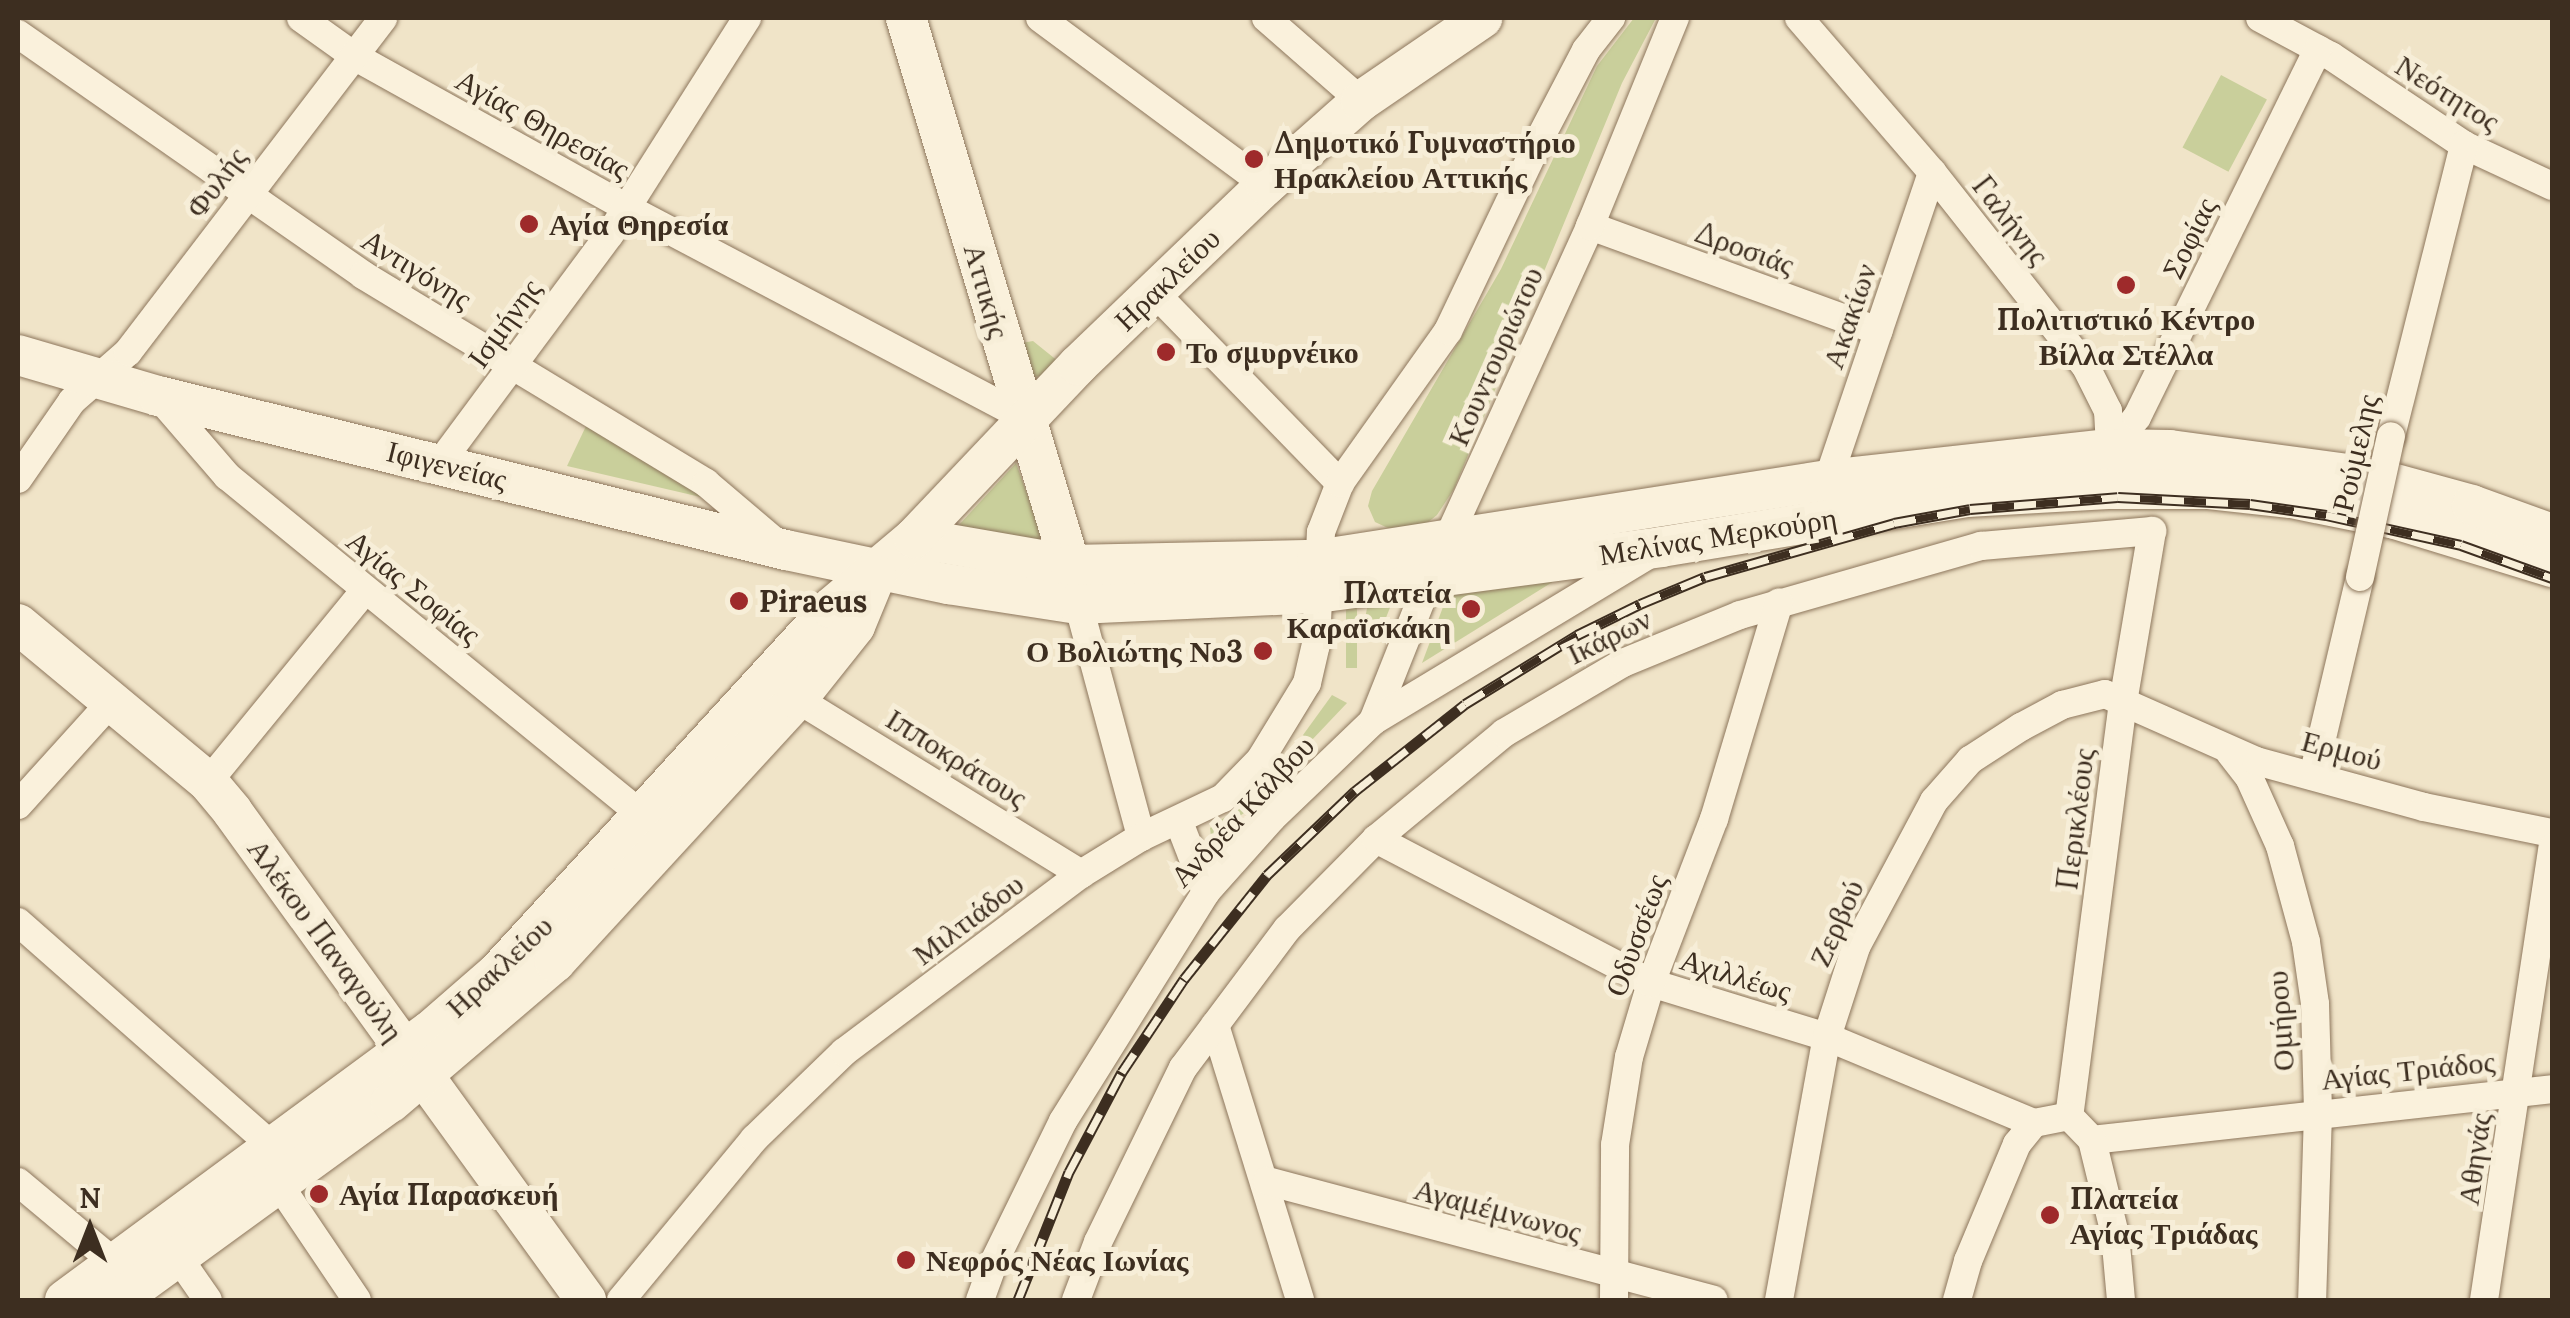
<!DOCTYPE html>
<html>
<head>
<meta charset="utf-8">
<style>
  body { margin:0 }
  #map { position:relative; width:2570px; height:1318px; overflow:hidden; background:#f0e4c8; font-family:Lora,serif }
  div>[style] { position:absolute }
  [style*='--x'] { left:calc(var(--x)*1px); top:calc(var(--y)*1px); width:calc(var(--w)*1px); rotate:calc(var(--a)*1deg) }
  .green>* { inset:0; background:#c9cf9b; transform-origin:0 0 }
  .roads { filter:drop-shadow(0 0 2px #8d765c) drop-shadow(0 0 2px #8d765c) }
  .street>* { height:28px; margin:-14px; padding:0 14px; transform-origin:14px; border-radius:14px; background:#faf1dc }
  .secondary>* { height:40px; margin:-20px; padding:0 20px; transform-origin:20px; border-radius:20px; background:#faf1dc }
  .rail>* { height:11px; margin-top:-5.5px; transform-origin:0; background:repeating-linear-gradient(90deg,#f7eed8 0 22px,#3d2e20 0 44px); box-sizing:border-box; border-block:2px solid #3d2e20 }
  .bridges { filter:drop-shadow(0 0 2px #8d765c) drop-shadow(0 0 2px #8d765c) }
  .street-bridge>* { height:28px; margin:-14px; padding:0 14px; transform-origin:14px; border-radius:14px; background:#faf1dc }
  .dots>* { width:28px; height:28px; translate:-50% -50%; box-sizing:border-box; border:5px solid #f7eed8; border-radius:50% }
  span { translate:-50% -50%; white-space:nowrap; text-align:center; line-height:1.15; -webkit-text-stroke:10px #f7eed8; paint-order:stroke }
  .street-label { font-size:30px; color:#3d2e20 }
  .poi-label { font-size:30px; color:#3d2e20; font-weight:700 }
  .left { translate:0 -50%; text-align:left }
  .right { translate:-100% -50%; text-align:right }
  .frame { position:absolute; inset:0; border:20px solid #3d2e20; pointer-events:none }
  .north { position:absolute; left:40px; top:1178px; width:100px; height:100px; -webkit-text-stroke:8px #f7eed8; paint-order:stroke; rotate:0deg; font-size:28px; font-weight:700; line-height:40px; text-align:center; color:#3d2e20 }
  .north::after { content:''; display:block; margin:auto; width:35px; height:45px; background:#3d2e20; clip-path:polygon(50% 0,100% 100%,50% 72%,0 100%) }
</style>
</head>
<body>
<div id="map">
  <div class="green">
    <div style="clip-path:polygon(1634px 18px,1656px 18px,1622px 83px,1454px 489px,1437px 515px,1422px 527px,1388px 528px,1375px 522px,1368px 506px,1372px 491px,1501px 269px,1597px 66px)"></div>
    <div style="left:2221px;top:75px;width:52px;height:82px;rotate:28deg"></div>
    <div style="clip-path:polygon(1033px 341px,1059px 362px,1047px 375px,1027px 378px,1016px 344px)"></div>
    <div style="clip-path:polygon(587px 424px,705px 498px,567px 466px)"></div>
    <div style="clip-path:polygon(1016px 463px,1045px 544px,958px 526px)"></div>
    <div style="clip-path:polygon(1559px 578px,1422px 663px,1449px 591px)"></div>
    <div style="clip-path:polygon(1368px 603px,1391px 605px,1378px 638px,1362px 635px)"></div>
    <div style="left:1346px;top:608px;width:11px;height:60px"></div>
    <div style="clip-path:polygon(1332px 695px,1347px 703px,1310px 742px,1303px 735px)"></div>
    <div style="clip-path:polygon(1298px 741px,1305px 746px,1274px 781px,1244px 813px,1211px 836px,1210px 828px,1252px 797px)"></div>
  </div>
  <div class="roads">
    <div class="street">
      <div style="--x:301;--y:18;--w:65;--a:35.6"></div>
      <div style="--x:354;--y:56;--w:312;--a:29.1"></div>
      <div style="--x:627;--y:208;--w:449;--a:27.8"></div>
      <div style="--x:1040;--y:18;--w:281;--a:36.5"></div>
      <div style="--x:1266;--y:18;--w:126;--a:41.1"></div>
      <div style="--x:1799;--y:18;--w:203;--a:49.2"></div>
      <div style="--x:1932;--y:172;--w:248;--a:51.7"></div>
      <div style="--x:2086;--y:367;--w:49;--a:63.4"></div>
      <div style="--x:2108;--y:411;--w:52;--a:86.7"></div>
      <div style="--x:2260;--y:18;--w:81;--a:28.2"></div>
      <div style="--x:2331;--y:56;--w:160;--a:33.8"></div>
      <div style="--x:2464;--y:145;--w:97;--a:25"></div>
      <div style="--x:18;--y:34;--w:421;--a:34.9"></div>
      <div style="--x:363;--y:275;--w:401;--a:31.2"></div>
      <div style="--x:706;--y:483;--w:96;--a:40.3"></div>
      <div style="--x:1590;--y:226;--w:307;--a:20"></div>
      <div style="--x:1154;--y:292;--w:267;--a:45.8"></div>
      <div style="--x:158;--y:396;--w:106;--a:49.2"></div>
      <div style="--x:227;--y:476;--w:536;--a:39.24"></div>
      <div style="--x:2391;--y:436;--w:300;--a:-75.9"></div>
      <div style="--x:2111;--y:449;--w:41;--a:-50.9"></div>
      <div style="--x:2137;--y:417;--w:410;--a:-63.8"></div>
      <div style="--x:440;--y:463;--w:285;--a:-53.4"></div>
      <div style="--x:610;--y:234;--w:256;--a:-57.6"></div>
      <div style="--x:18;--y:479;--w:95;--a:-55.3"></div>
      <div style="--x:72;--y:401;--w:74;--a:-41.2"></div>
      <div style="--x:128;--y:352;--w:420;--a:-52.6"></div>
      <div style="--x:1828;--y:480;--w:325;--a:-71.3"></div>
      <div style="--x:1074;--y:588;--w:258;--a:74.9"></div>
      <div style="--x:797;--y:699;--w:334;--a:31.6"></div>
      <div style="--x:1373;--y:721;--w:152;--a:-68.3"></div>
      <div style="--x:1429;--y:580;--w:389;--a:-65.5"></div>
      <div style="--x:1590;--y:226;--w:225;--a:-67.8"></div>
      <div style="--x:2230;--y:753;--w:31;--a:52"></div>
      <div style="--x:2249;--y:777;--w:76;--a:65.8"></div>
      <div style="--x:2280;--y:846;--w:99;--a:74.8"></div>
      <div style="--x:2306;--y:942;--w:63;--a:81.7"></div>
      <div style="--x:2315;--y:1004;--w:109;--a:88.4"></div>
      <div style="--x:2318;--y:1113;--w:187;--a:91.8"></div>
      <div style="--x:2313;--y:776;--w:204;--a:-76.7"></div>
      <div style="--x:208;--y:782;--w:248;--a:-50.7"></div>
      <div style="--x:18;--y:805;--w:140;--a:-47.9"></div>
      <div style="--x:1179;--y:822;--w:75;--a:68.9"></div>
      <div style="--x:1376;--y:839;--w:310;--a:27.6"></div>
      <div style="--x:1651;--y:983;--w:184;--a:17.1"></div>
      <div style="--x:1827;--y:1037;--w:224;--a:22.6"></div>
      <div style="--x:18;--y:922;--w:337;--a:41.4"></div>
      <div style="--x:1215;--y:1025;--w:288;--a:72.8"></div>
      <div style="--x:2092;--y:1140;--w:463;--a:-6.3"></div>
      <div style="--x:1267;--y:1181;--w:462;--a:14.9"></div>
      <div style="--x:18;--y:1182;--w:126;--a:39.9"></div>
      <div style="--x:278;--y:1183;--w:141;--a:56"></div>
      <div style="--x:178;--y:1257;--w:52;--a:55.1"></div>
      <div style="--x:621;--y:1300;--w:209;--a:-50.4"></div>
      <div style="--x:754;--y:1139;--w:125;--a:-44"></div>
      <div style="--x:844;--y:1052;--w:296;--a:-36.9"></div>
      <div style="--x:1081;--y:874;--w:70;--a:-31.7"></div>
      <div style="--x:1141;--y:837;--w:91;--a:-25.4"></div>
      <div style="--x:1223;--y:798;--w:53;--a:-45.8"></div>
      <div style="--x:1260;--y:760;--w:90;--a:-58.6"></div>
      <div style="--x:1307;--y:683;--w:39;--a:-77"></div>
      <div style="--x:1316;--y:645;--w:113;--a:-87.5"></div>
      <div style="--x:1321;--y:532;--w:53;--a:-68.8"></div>
      <div style="--x:1340;--y:483;--w:186;--a:-54.6"></div>
      <div style="--x:1448;--y:331;--w:209;--a:-64.5"></div>
      <div style="--x:1538;--y:142;--w:104;--a:-62.4"></div>
      <div style="--x:1586;--y:50;--w:41;--a:-52"></div>
      <div style="--x:980;--y:1300;--w:38;--a:-70"></div>
      <div style="--x:993;--y:1264;--w:159;--a:-63.9"></div>
      <div style="--x:1063;--y:1121;--w:270;--a:-58"></div>
      <div style="--x:1206;--y:892;--w:99;--a:-48.3"></div>
      <div style="--x:1272;--y:818;--w:140;--a:-43.8"></div>
      <div style="--x:1373;--y:721;--w:321;--a:-31.1"></div>
      <div style="--x:1076;--y:1300;--w:62;--a:-69.2"></div>
      <div style="--x:1098;--y:1242;--w:194;--a:-64"></div>
      <div style="--x:1183;--y:1068;--w:174;--a:-53.2"></div>
      <div style="--x:1287;--y:929;--w:127;--a:-45.3"></div>
      <div style="--x:1376;--y:839;--w:166;--a:-39.6"></div>
      <div style="--x:1504;--y:733;--w:138;--a:-30.5"></div>
      <div style="--x:1623;--y:663;--w:126;--a:-22.3"></div>
      <div style="--x:1740;--y:615;--w:251;--a:-16"></div>
      <div style="--x:1981;--y:546;--w:172;--a:-5"></div>
      <div style="--x:2152;--y:531;--w:173;--a:99.6"></div>
      <div style="--x:2123;--y:702;--w:418;--a:97.4"></div>
      <div style="--x:1614;--y:1300;--w:155;--a:-89.6"></div>
      <div style="--x:1615;--y:1145;--w:89;--a:-81"></div>
      <div style="--x:1629;--y:1057;--w:77;--a:-73.4"></div>
      <div style="--x:1651;--y:983;--w:176;--a:-69"></div>
      <div style="--x:1714;--y:819;--w:226;--a:-73.3"></div>
      <div style="--x:1779;--y:1300;--w:267;--a:-79.7"></div>
      <div style="--x:1827;--y:1037;--w:95;--a:-72.1"></div>
      <div style="--x:1856;--y:947;--w:166;--a:-61.9"></div>
      <div style="--x:1934;--y:801;--w:55;--a:-48.7"></div>
      <div style="--x:1970;--y:760;--w:61;--a:-32.9"></div>
      <div style="--x:2021;--y:727;--w:47;--a:-28.2"></div>
      <div style="--x:2062;--y:705;--w:44;--a:-14.3"></div>
      <div style="--x:2105;--y:694;--w:165;--a:23.9"></div>
      <div style="--x:2256;--y:761;--w:174;--a:15.3"></div>
      <div style="--x:2424;--y:807;--w:131;--a:11.5"></div>
      <div style="--x:1957;--y:1300;--w:41;--a:-74.2"></div>
      <div style="--x:1968;--y:1261;--w:127;--a:-67.3"></div>
      <div style="--x:2017;--y:1144;--w:27;--a:-51"></div>
      <div style="--x:2034;--y:1123;--w:36;--a:-11"></div>
      <div style="--x:2069;--y:1116;--w:33;--a:46"></div>
      <div style="--x:2092;--y:1140;--w:97;--a:76.3"></div>
      <div style="--x:2115;--y:1234;--w:66;--a:84.8"></div>
      <div style="--x:2484;--y:1300;--w:457;--a:-81.4"></div>
    </div>
    <div class="secondary">
      <div style="--x:906;--y:18;--w:571;--a:73.31"></div>
      <div style="--x:18;--y:355;--w:146;--a:16.3"></div>
      <div style="--x:158;--y:396;--w:647;--a:13.78"></div>
      <div style="--x:786;--y:550;--w:166;--a:11.9"></div>
      <div style="--x:948;--y:584;--w:131;--a:8.8"></div>
      <div style="--x:1077;--y:604;--w:240;--a:-2.6"></div>
      <div style="--x:1317;--y:593;--w:347;--a:-7.6"></div>
      <div style="--x:1661;--y:547;--w:310;--a:-9.3"></div>
      <div style="--x:1967;--y:497;--w:141;--a:-3.2"></div>
      <div style="--x:2108;--y:489;--w:101;--a:0"></div>
      <div style="--x:2209;--y:489;--w:82;--a:6.3"></div>
      <div style="--x:2291;--y:498;--w:106;--a:11.4"></div>
      <div style="--x:2395;--y:519;--w:164;--a:17"></div>
      <div style="--x:914;--y:538;--w:158;--a:9.8"></div>
      <div style="--x:1070;--y:565;--w:247;--a:-1.2"></div>
      <div style="--x:1317;--y:560;--w:517;--a:-8.9"></div>
      <div style="--x:1828;--y:480;--w:285;--a:-6.3"></div>
      <div style="--x:2111;--y:449;--w:59;--a:1"></div>
      <div style="--x:2170;--y:450;--w:202;--a:7.7"></div>
      <div style="--x:2370;--y:477;--w:106;--a:15.4"></div>
      <div style="--x:2472;--y:505;--w:85;--a:19.9"></div>
      <div style="--x:18;--y:624;--w:247;--a:39.7"></div>
      <div style="--x:208;--y:782;--w:38;--a:50"></div>
      <div style="--x:232;--y:811;--w:604;--a:54.1"></div>
      <div style="--x:65;--y:1300;--w:453;--a:-36.4"></div>
      <div style="--x:430;--y:1031;--w:89;--a:-40.9"></div>
      <div style="--x:497;--y:973;--w:495;--a:-47.5"></div>
      <div style="--x:831;--y:608;--w:109;--a:-40.1"></div>
      <div style="--x:914;--y:538;--w:238;--a:-46.5"></div>
      <div style="--x:1078;--y:365;--w:260;--a:-43.8"></div>
      <div style="--x:1266;--y:185;--w:127;--a:-41.5"></div>
      <div style="--x:1361;--y:101;--w:147;--a:-34.4"></div>
      <div style="--x:118;--y:1300;--w:337;--a:-36"></div>
      <div style="--x:391;--y:1102;--w:216;--a:-40.5"></div>
      <div style="--x:555;--y:962;--w:357;--a:-47.4"></div>
      <div style="--x:797;--y:699;--w:93;--a:-51.5"></div>
      <div style="--x:855;--y:626;--w:55;--a:-67.6"></div>
    </div>
  </div>
  <div class="rail">
    <div style="--x:1018;--y:1300;--w:138;--a:-68.3"></div>
    <div style="--x:1069;--y:1172;--w:113;--a:-62.1"></div>
    <div style="--x:1122;--y:1072;--w:112;--a:-56.3"></div>
    <div style="--x:1184;--y:979;--w:133;--a:-51.4"></div>
    <div style="--x:1267;--y:875;--w:122;--a:-43.7"></div>
    <div style="--x:1355;--y:791;--w:140;--a:-38.3"></div>
    <div style="--x:1465;--y:704;--w:132;--a:-31.6"></div>
    <div style="--x:1577;--y:635;--w:70;--a:-26.2"></div>
    <div style="--x:1640;--y:604;--w:70;--a:-22.6"></div>
    <div style="--x:1705;--y:577;--w:197;--a:-15.9"></div>
    <div style="--x:1894;--y:523;--w:77;--a:-10.4"></div>
    <div style="--x:1970;--y:509;--w:148;--a:-4.6"></div>
    <div style="--x:2118;--y:497;--w:132;--a:3"></div>
    <div style="--x:2250;--y:504;--w:77;--a:8.2"></div>
    <div style="--x:2326;--y:515;--w:138;--a:12.5"></div>
    <div style="--x:2461;--y:545;--w:97;--a:19.9"></div>
  </div>
  <div class="bridges">
    <div class="street-bridge">
      <div style="--x:2360;--y:577;--w:144;--a:-77.6"></div>
    </div>
  </div>
  <div class="dots">
    <div style="left:1254px;top:159px;background:#9e2a2b"></div>
    <div style="left:529px;top:224px;background:#9e2a2b"></div>
    <div style="left:2126px;top:285px;background:#9e2a2b"></div>
    <div style="left:1166px;top:352px;background:#9e2a2b"></div>
    <div style="left:739px;top:601px;background:#9e2a2b"></div>
    <div style="left:1471px;top:609px;background:#9e2a2b"></div>
    <div style="left:1263px;top:651px;background:#9e2a2b"></div>
    <div style="left:319px;top:1194px;background:#9e2a2b"></div>
    <div style="left:2050px;top:1215px;background:#9e2a2b"></div>
    <div style="left:906px;top:1260px;background:#9e2a2b"></div>
  </div>
  <div class="street-label">
    <span style="left:2448px;top:93px;rotate:32deg">Νεότητος</span>
    <span style="left:543px;top:124px;rotate:29deg">Αγίας Θηρεσίας</span>
    <span style="left:216px;top:182px;rotate:-53deg">Φυλής</span>
    <span style="left:2011px;top:220px;rotate:52deg">Γαλήνης</span>
    <span style="left:2189px;top:238px;rotate:-64deg">Σοφίας</span>
    <span style="left:1745px;top:248px;rotate:20deg">Δροσιάς</span>
    <span style="left:417px;top:269px;rotate:32deg">Αντιγόνης</span>
    <span style="left:1167px;top:279px;rotate:-44deg">Ηρακλείου</span>
    <span style="left:987px;top:291px;rotate:74deg">Αττικής</span>
    <span style="left:1849px;top:316px;rotate:-71deg">Ακακίων</span>
    <span style="left:504px;top:323px;rotate:-54deg">Ισμήνης</span>
    <span style="left:1495px;top:356px;rotate:-66deg">Κουντουριώτου</span>
    <span style="left:2355px;top:453px;rotate:-77deg">Ρούμελης</span>
    <span style="left:447px;top:465px;rotate:14deg">Ιφιγενείας</span>
    <span style="left:1718px;top:536px;rotate:-9deg">Μελίνας Μερκούρη</span>
    <span style="left:414px;top:587px;rotate:39deg">Αγίας Σοφίας</span>
    <span style="left:1609px;top:636px;rotate:-26deg">Ικάρων</span>
    <span style="left:2342px;top:750px;rotate:15deg">Ερμού</span>
    <span style="left:957px;top:758px;rotate:32deg">Ιπποκράτους</span>
    <span style="left:1242px;top:811px;rotate:-47deg">Ανδρέα Κάλβου</span>
    <span style="left:2075px;top:819px;rotate:-83deg">Περικλέους</span>
    <span style="left:968px;top:919px;rotate:-37deg">Μιλτιάδου</span>
    <span style="left:1836px;top:923px;rotate:-66deg">Ζερβού</span>
    <span style="left:1636px;top:935px;rotate:-70deg">Οδυσσέως</span>
    <span style="left:326px;top:940px;rotate:54deg">Αλέκου Παναγούλη</span>
    <span style="left:499px;top:966px;rotate:-43deg">Ηρακλείου</span>
    <span style="left:1736px;top:975px;rotate:17deg">Αχιλλέως</span>
    <span style="left:2280px;top:1021px;rotate:-94deg">Ομήρου</span>
    <span style="left:2408px;top:1070px;rotate:-6deg">Αγίας Τριάδος</span>
    <span style="left:2474px;top:1159px;rotate:-82deg">Αθηνάς</span>
    <span style="left:1498px;top:1210px;rotate:15deg">Αγαμέμνωνος</span>
  </div>
  <div class="poi-label">
    <span class="left" style="left:1274px;top:159px">Δημοτικό Γυμναστήριο<br>Ηρακλείου Αττικής</span>
    <span class="left" style="left:549px;top:224px">Αγία Θηρεσία</span>
    <span style="left:2126px;top:336px">Πολιτιστικό Κέντρο<br>Βίλλα Στέλλα</span>
    <span class="left" style="left:1186px;top:352px">Το σμυρνέικο</span>
    <span class="right" style="left:1451px;top:609px">Πλατεία<br>Καραϊσκάκη</span>
    <span class="left" style="left:759px;top:601px">Piraeus</span>
    <span class="right" style="left:1243px;top:651px">Ο Βολιώτης Νο3</span>
    <span class="left" style="left:339px;top:1194px">Αγία Παρασκευή</span>
    <span class="left" style="left:2070px;top:1215px">Πλατεία<br>Αγίας Τριάδας</span>
    <span class="left" style="left:926px;top:1260px">Νεφρός Νέας Ιωνίας</span>
  </div>
  <div class="frame"></div>
  <div class="north">N</div>
</div>
</body>
</html>
